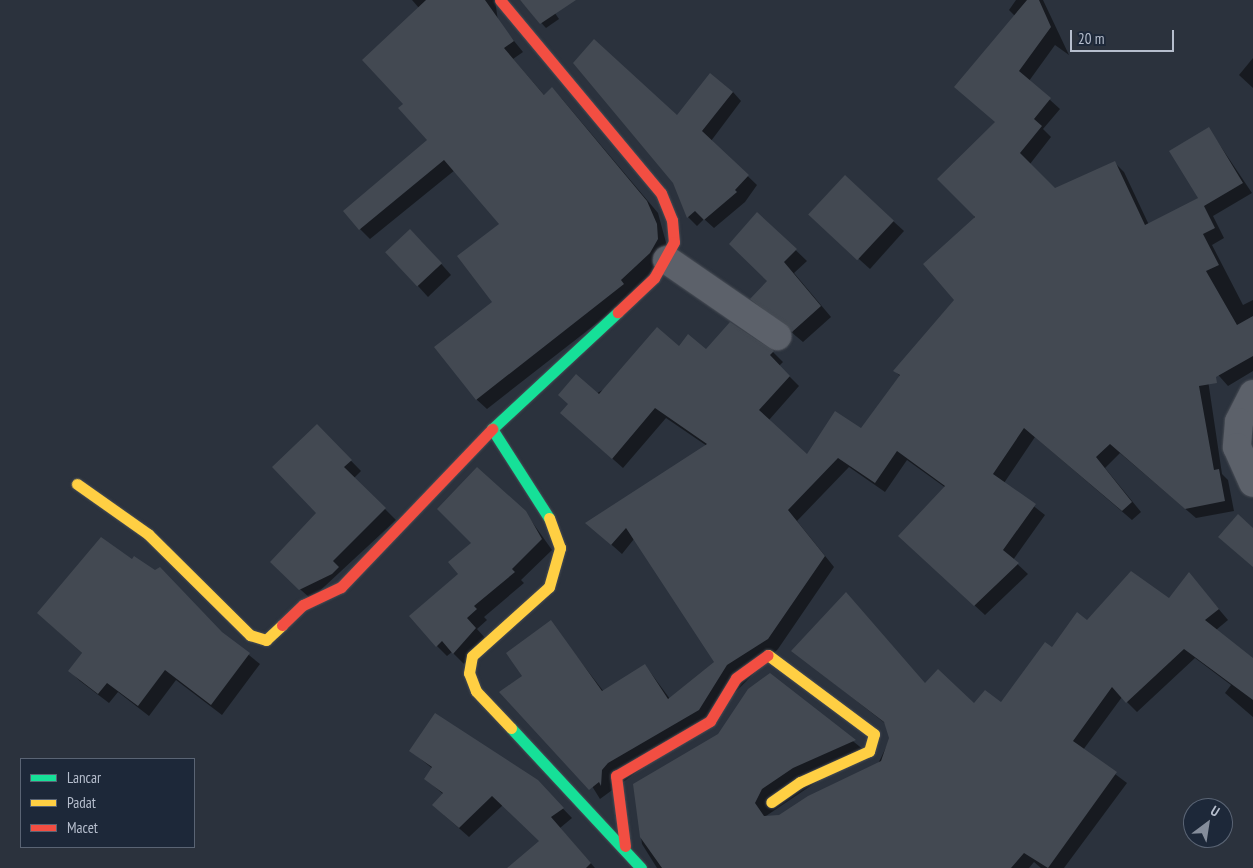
<!DOCTYPE html>
<html>
<head>
<meta charset="utf-8">
<style>
  body { margin:0 }
  #map { position:relative; width:1253px; height:868px; overflow:hidden; background:#2b323d; font-family:"PT Sans Narrow",sans-serif }
  div>[style] { position:absolute }
  [style*='--x'] { left:calc(var(--x)*1px); top:calc(var(--y)*1px); width:calc(var(--w)*1px); rotate:calc(var(--a)*1deg) }
  .shadow>* { inset:0; background:#0007 }
  .building>* { inset:0; background:#434952; transform-origin:0 0 }
  .roads { filter:drop-shadow(0 0 1px #484d55) drop-shadow(0 0 1px #484d55) }
  .street>* { height:28px; margin:-14px; padding:0 14px; transform-origin:14px; border-radius:14px; background:#5c616a }
  .fast>* { height:11px; margin:-5.5px; padding:0 5.5px; transform-origin:5.5px; border-radius:5.5px; background:#16e098 }
  .slow>* { height:11px; margin:-5.5px; padding:0 5.5px; transform-origin:5.5px; border-radius:5.5px; background:#ffcf43 }
  .jam>* { height:11px; margin:-5.5px; padding:0 5.5px; transform-origin:5.5px; border-radius:5.5px; background:#f24e42 }
  span { translate:-50% -50%; white-space:nowrap; text-align:center; line-height:1.15; -webkit-text-stroke:4.5px #1d2839; paint-order:stroke }
  .legend { position:absolute; left:20px; top:758px; width:175px; height:90px; box-sizing:border-box; background:#1d2839; border:1px solid #5a6474; margin:0; padding:6px 9px; list-style:none; font-size:15px; color:#b6becd }
  .legend li { display:flex; align-items:center; gap:10px; height:25px }
  .legend b { width:25px; border:1px solid #5a6474 }
  .north { position:absolute; left:1183px; top:798px; width:50px; height:50px; box-sizing:border-box; background:#1d2839; border:1px solid #5a6474; border-radius:50%; rotate:31deg; font-size:14px; font-weight:700; line-height:20px; text-align:center; color:#b6becd }
  .north::after { content:''; display:block; margin:auto; width:18px; height:22px; background:#858d9b; clip-path:polygon(50% 0,100% 100%,50% 72%,0 100%) }
  .scale { position:absolute; left:1070px; top:30px; width:104px; height:22px; box-sizing:border-box; border:2px solid #b6becd; border-top:0; padding-left:6px; font-size:15px; line-height:18px; white-space:nowrap; color:#b6becd; -webkit-text-stroke:4px #1d2839; paint-order:stroke }
</style>
</head>
<body>
<div id="map">
  <div class="shadow">
    <div style="clip-path:polygon(412px 0,495px 0,498px 21px,523px 52px,513px 59px,545px 96px,552px 88px,562px 99px,658px 213px,668px 250px,633px 295px,487px 409px,476px 399px,494px 302px,500px 224px,455px 170px,370px 239px,360px 229px,429px 140px,405px 104px,419px 8px)"></div>
    <div style="clip-path:polygon(520px 0,546px 0,559px 19px,546px 28px)"></div>
    <div style="clip-path:polygon(1016px 0,1043px 0,1069px 55px,1055px 45px,1029px 81px,1060px 109px,1043px 129px,1051px 137px,1030px 164px,1055px 190px,1114px 162px,1124px 172px,1149px 225px,1199px 198px,1209px 129px,1252px 193px,1213px 216px,1224px 238px,1212px 245px,1243px 305px,1253px 300px,1253px 371px,1228px 386px,1205px 360px,1222px 474px,1228px 480px,1234px 511px,1196px 518px,1120px 453px,1105px 468px,1141px 512px,1132px 520px,1035px 437px,1004px 483px,1045px 515px,1013px 560px,1028px 574px,985px 615px,910px 546px,946px 488px,907px 460px,885px 492px,849px 467px,797px 521px,834px 567px,778px 649px,709px 719px,600px 799px,524px 676px,550px 622px,604px 692px,645px 665px,670px 699px,716px 662px,634px 539px,622px 554px,587px 523px,707px 446px,666px 418px,623px 468px,561px 413px,679px 348px,706px 351px,730px 324px,773px 352px,783px 362px,779px 366px,799px 386px,769px 420px,807px 456px,861px 430px,900px 376px,895px 371px,955px 300px,996px 123px,1015px 16px,1009px 10px)"></div>
    <div style="clip-path:polygon(1253px 58px,1253px 88px,1239px 75px)"></div>
    <div style="clip-path:polygon(733px 92px,741px 101px,711px 141px,757px 185px,745px 202px,714px 228px,704px 219px,697px 226px,688px 217px,674px 182px,677px 117px)"></div>
    <div style="clip-path:polygon(758px 214px,807px 261px,794px 273px,831px 317px,803px 342px,752px 299px,769px 281px)"></div>
    <div style="clip-path:polygon(893px 221px,904px 231px,870px 269px,821px 225px)"></div>
    <div style="clip-path:polygon(421px 241px,451px 275px,428px 297px,387px 252px)"></div>
    <div style="clip-path:polygon(317px 426px,361px 471px,354px 478px,396px 520px,311px 599px,282px 573px,318px 513px)"></div>
    <div style="clip-path:polygon(525px 512px,552px 550px,521px 580px,524px 583px,484px 617px,487px 620px,477px 629px,486px 639px,464px 664px,452px 652px,447px 656px,437px 646px,459px 574px)"></div>
    <div style="clip-path:polygon(1189px 574px,1228px 620px,1216px 630px,1253px 659px,1253px 717px,1225px 693px,1231px 685px,1195px 658px,1137px 712px,1122px 697px,1083px 750px,1127px 783px,1064px 868px,1041px 868px,1034px 862px,1029px 868px,657px 868px,642px 844px,634px 785px,719px 735px,770px 675px,864px 750px,766px 816px,772px 819px,877px 766px,890px 739px,886px 724px,793px 651px,925px 684px,974px 705px,1001px 704px,1052px 649px,1087px 622px,1169px 600px)"></div>
    <div style="clip-path:polygon(49px 623px,223px 634px,260px 664px,222px 715px,176px 680px,149px 716px,118px 692px,109px 703px,80px 681px,70px 671px,83px 654px)"></div>
    <div style="clip-path:polygon(411px 751px,547px 792px,572px 818px,560px 828px,595px 868px,511px 868px,540px 841px,503px 805px,469px 837px,444px 815px,443px 794px,426px 779px,433px 769px)"></div>
  </div>
  <div class="building">
    <div style="clip-path:polygon(426px 0,485px 0,514px 41px,504px 48px,544px 95px,552px 87px,647px 201px,657px 224px,658px 239px,650px 253px,621px 280px,624px 284px,476px 400px,434px 347px,492px 302px,457px 256px,499px 224px,444px 160px,359px 230px,343px 211px,427px 140px,398px 108px,403px 104px,362px 60px)"></div>
    <div style="clip-path:polygon(520px 0,576px 0,540px 24px)"></div>
    <div style="clip-path:polygon(1027px 0,1039px 0,1051px 27px,1019px 71px,1051px 98px,1034px 119px,1042px 126px,1020px 153px,1055px 188px,1115px 161px,1145px 225px,1198px 198px,1169px 151px,1209px 127px,1243px 183px,1204px 206px,1215px 228px,1203px 234px,1219px 265px,1206px 271px,1237px 325px,1253px 316px,1253px 356px,1216px 377px,1217px 383px,1199px 386px,1214px 470px,1219px 469px,1225px 501px,1185px 509px,1110px 444px,1096px 457px,1132px 502px,1122px 511px,1024px 428px,993px 474px,1036px 504px,1003px 550px,1019px 563px,974px 606px,898px 536px,945px 486px,897px 451px,875px 483px,838px 458px,788px 510px,825px 556px,768px 639px,727px 665px,699px 710px,608px 763px,602px 770px,601px 786px,599px 782px,589px 790px,499px 692px,522px 676px,506px 653px,551px 620px,602px 691px,645px 664px,668px 699px,714px 662px,626px 528px,611px 545px,585px 523px,707px 444px,655px 408px,612px 459px,560px 413px,568px 404px,558px 395px,576px 374px,599px 394px,657px 327px,679px 346px,688px 334px,706px 349px,730px 322px,774px 351px,770px 355px,790px 376px,759px 410px,807px 454px,835px 411px,861px 428px,900px 375px,893px 371px,954px 300px,923px 264px,975px 217px,937px 179px,995px 122px,954px 87px)"></div>
    <div style="clip-path:polygon(594px 39px,677px 115px,710px 73px,733px 92px,702px 131px,749px 175px,735px 190px,737px 192px,704px 220px,695px 211px,687px 218px,673px 183px,573px 63px)"></div>
    <div style="left:845px;top:175px;width:67px;height:54px;rotate:43deg"></div>
    <div style="clip-path:polygon(757px 212px,797px 249px,784px 262px,821px 306px,792px 332px,750px 299px,767px 281px,729px 244px)"></div>
    <div style="left:410px;top:229px;width:47px;height:34px;rotate:47deg"></div>
    <div style="clip-path:polygon(317px 424px,352px 460px,344px 467px,386px 508px,333px 561px,339px 567px,332px 574px,299px 590px,270px 562px,316px 513px,272px 467px)"></div>
    <div style="clip-path:polygon(477px 467px,526px 511px,542px 539px,512px 569px,515px 572px,474px 606px,477px 609px,467px 618px,476px 628px,453px 654px,442px 641px,436px 647px,409px 616px,458px 574px,448px 562px,471px 543px,437px 509px)"></div>
    <div style="clip-path:polygon(1238px 514px,1253px 528px,1253px 567px,1218px 537px)"></div>
    <div style="clip-path:polygon(101px 537px,132px 559px,134px 556px,155px 570px,160px 567px,222px 632px,250px 653px,211px 705px,165px 670px,138px 706px,107px 683px,98px 694px,68px 671px,82px 653px,37px 613px)"></div>
    <div style="clip-path:polygon(1131px 571px,1169px 598px,1189px 572px,1219px 609px,1205px 620px,1253px 658px,1253px 700px,1184px 649px,1126px 703px,1112px 687px,1073px 741px,1117px 772px,1048px 868px,1024px 853px,1011px 868px,662px 868px,640px 837px,633px 784px,718px 734px,748px 689px,770px 673px,856px 740px,793px 768px,762px 789px,755px 803px,764px 816px,779px 815px,808px 796px,881px 761px,889px 738px,884px 722px,791px 651px,846px 592px,925px 683px,938px 669px,974px 703px,985px 690px,1001px 702px,1045px 642px,1052px 647px,1077px 612px,1087px 620px)"></div>
    <div style="clip-path:polygon(435px 713px,538px 780px,564px 808px,551px 817px,591px 863px,586px 868px,507px 868px,539px 841px,492px 796px,459px 828px,432px 805px,443px 793px,424px 779px,432px 767px,409px 751px)"></div>
  </div>
  <div class="roads">
    <div class="street">
      <div style="--x:667;--y:260;--w:134;--a:34.6"></div>
      <div style="--x:1253;--y:394;--w:31;--a:117"></div>
      <div style="--x:1239;--y:422;--w:25;--a:95"></div>
      <div style="--x:1237;--y:447;--w:39;--a:66"></div>
    </div>
    <div class="fast">
      <div style="--x:549;--y:518;--w:106;--a:-122.6"></div>
      <div style="--x:492;--y:429;--w:172;--a:-42.9"></div>
      <div style="--x:511;--y:728;--w:191;--a:47.1"></div>
    </div>
    <div class="slow">
      <div style="--x:77;--y:484;--w:87;--a:35.2"></div>
      <div style="--x:148;--y:534;--w:144;--a:44.7"></div>
      <div style="--x:250;--y:635;--w:17;--a:17"></div>
      <div style="--x:266;--y:640;--w:22;--a:-43"></div>
      <div style="--x:768;--y:655;--w:132;--a:36.7"></div>
      <div style="--x:874;--y:734;--w:18;--a:106"></div>
      <div style="--x:869;--y:751;--w:76;--a:155.8"></div>
      <div style="--x:800;--y:782;--w:35;--a:145"></div>
      <div style="--x:511;--y:728;--w:51;--a:-133.4"></div>
      <div style="--x:476;--y:691;--w:19;--a:-111"></div>
      <div style="--x:469;--y:673;--w:17;--a:-80"></div>
      <div style="--x:472;--y:656;--w:103;--a:-41.9"></div>
      <div style="--x:549;--y:587;--w:41;--a:-74.2"></div>
      <div style="--x:560;--y:548;--w:32;--a:-110"></div>
    </div>
    <div class="jam">
      <div style="--x:500;--y:0;--w:251;--a:50.2"></div>
      <div style="--x:661;--y:193;--w:29;--a:68"></div>
      <div style="--x:672;--y:220;--w:22;--a:85"></div>
      <div style="--x:674;--y:242;--w:41;--a:119.1"></div>
      <div style="--x:654;--y:278;--w:50;--a:136.6"></div>
      <div style="--x:282;--y:625;--w:29;--a:-44"></div>
      <div style="--x:303;--y:605;--w:42;--a:-25.3"></div>
      <div style="--x:341;--y:587;--w:219;--a:-46.3"></div>
      <div style="--x:625;--y:846;--w:71;--a:-97.3"></div>
      <div style="--x:616;--y:776;--w:109;--a:-30.3"></div>
      <div style="--x:710;--y:721;--w:50;--a:-58.8"></div>
      <div style="--x:736;--y:678;--w:39;--a:-36"></div>
    </div>
  </div>
  <ul class="legend">
  <li><b style="height:6px;background:#16e098"></b>Lancar</li>
  <li><b style="height:6px;background:#ffcf43"></b>Padat</li>
  <li><b style="height:6px;background:#f24e42"></b>Macet</li>
  </ul>
  <div class="north">U</div>
  <div class="scale">20 m</div>
</div>
</body>
</html>
